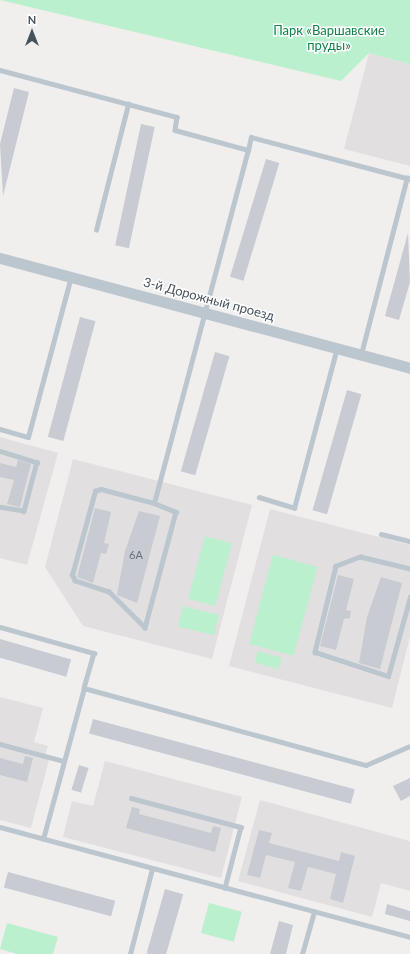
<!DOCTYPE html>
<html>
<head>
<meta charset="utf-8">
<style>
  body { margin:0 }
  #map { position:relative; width:410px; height:954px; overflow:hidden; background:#f1eeee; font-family:Lato,sans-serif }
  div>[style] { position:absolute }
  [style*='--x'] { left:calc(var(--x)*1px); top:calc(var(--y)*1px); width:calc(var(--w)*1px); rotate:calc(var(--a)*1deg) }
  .education>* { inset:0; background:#e2dfe0 }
  .green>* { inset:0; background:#bbf0cf; transform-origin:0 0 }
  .building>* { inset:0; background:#c8cbd1; transform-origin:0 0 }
  .service>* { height:4.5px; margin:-2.25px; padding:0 2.25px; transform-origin:2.25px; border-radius:2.25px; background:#bcc6ce }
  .tertiary>* { height:11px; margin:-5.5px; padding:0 5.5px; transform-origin:5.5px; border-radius:5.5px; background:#bcc6ce }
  span { translate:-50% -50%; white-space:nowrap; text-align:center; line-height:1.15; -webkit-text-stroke:3px #fff; paint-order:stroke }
  .number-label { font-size:11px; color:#66707a }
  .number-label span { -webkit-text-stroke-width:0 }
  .park-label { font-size:13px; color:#148149 }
  .street-label { font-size:13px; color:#46525d }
  .north { position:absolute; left:12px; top:12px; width:40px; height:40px; -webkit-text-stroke:3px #fff; paint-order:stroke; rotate:0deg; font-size:11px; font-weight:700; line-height:16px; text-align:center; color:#46525d }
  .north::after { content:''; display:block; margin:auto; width:14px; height:18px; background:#46525d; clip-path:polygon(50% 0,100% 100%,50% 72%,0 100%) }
</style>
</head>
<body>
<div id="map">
  <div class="education">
    <div style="clip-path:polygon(369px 53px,410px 64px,410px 166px,344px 149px)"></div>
    <div style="clip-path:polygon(0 437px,58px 453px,27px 565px,0 558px)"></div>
    <div style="clip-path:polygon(73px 459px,252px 505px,212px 659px,83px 626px,45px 567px)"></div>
    <div style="clip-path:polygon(270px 509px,410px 545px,410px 637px,392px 708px,229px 666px)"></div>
    <div style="clip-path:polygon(0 697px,43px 708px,34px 742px,48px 746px,44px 758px,49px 760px,31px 828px,0 820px)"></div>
    <div style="clip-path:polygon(105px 761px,242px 797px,221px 878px,63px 837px,72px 801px,93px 806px)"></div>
    <div style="clip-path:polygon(260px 800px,410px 841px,410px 891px,381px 883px,372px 917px,238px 881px)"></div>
  </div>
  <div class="green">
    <div style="clip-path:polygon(0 0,410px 0,410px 64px,369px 53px,341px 81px)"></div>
    <div style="left:205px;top:536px;width:28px;height:65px;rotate:15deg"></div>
    <div style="left:273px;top:555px;width:46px;height:92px;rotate:15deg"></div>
    <div style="left:183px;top:606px;width:37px;height:21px;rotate:14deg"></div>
    <div style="left:258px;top:651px;width:25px;height:12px;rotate:16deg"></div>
    <div style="left:209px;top:903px;width:34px;height:31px;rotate:15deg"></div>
    <div style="clip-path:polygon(7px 923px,58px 937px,53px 954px,17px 954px,0 949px)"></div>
  </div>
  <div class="building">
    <div style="clip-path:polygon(14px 88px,29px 92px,3px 196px,0 144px)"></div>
    <div style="left:141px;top:124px;width:14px;height:124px;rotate:12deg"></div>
    <div style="left:266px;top:159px;width:14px;height:123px;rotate:17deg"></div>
    <div style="clip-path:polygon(408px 233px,410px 282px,399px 320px,385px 316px)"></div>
    <div style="left:80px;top:317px;width:16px;height:124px;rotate:15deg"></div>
    <div style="left:215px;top:352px;width:15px;height:124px;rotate:16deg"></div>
    <div style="left:347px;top:390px;width:15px;height:125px;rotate:16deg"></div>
    <div style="clip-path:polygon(18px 460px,31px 464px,20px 507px,7px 504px,14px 480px,0 477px,0 463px,16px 467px)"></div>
    <div style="clip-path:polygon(95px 508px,111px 512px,104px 543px,109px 544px,106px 554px,101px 553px,93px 583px,77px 577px)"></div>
    <div style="clip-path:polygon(139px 511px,160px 516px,137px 603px,117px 595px,125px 551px)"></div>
    <div style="clip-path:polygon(338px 575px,354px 579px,346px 610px,351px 611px,350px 618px,344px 619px,336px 650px,320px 646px)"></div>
    <div style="clip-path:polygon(381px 577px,402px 583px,380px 669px,359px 663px,367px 617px)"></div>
    <div style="left:0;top:639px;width:74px;height:18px;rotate:16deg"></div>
    <div style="left:93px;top:719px;width:271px;height:15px;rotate:15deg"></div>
    <div style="clip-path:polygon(25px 756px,33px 758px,27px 782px,0 775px,0 758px,23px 764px)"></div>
    <div style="left:79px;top:765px;width:10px;height:26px;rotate:17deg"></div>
    <div style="clip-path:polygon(410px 778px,410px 796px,401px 801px,393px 786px)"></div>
    <div style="clip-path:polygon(132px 807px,140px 809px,139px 814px,211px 833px,213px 826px,221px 828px,215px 852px,126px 828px)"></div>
    <div style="clip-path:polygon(259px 830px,272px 833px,269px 843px,339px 861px,341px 852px,355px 856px,343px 903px,330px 899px,336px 874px,308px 867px,301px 891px,288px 888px,295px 862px,266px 855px,260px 878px,247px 875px)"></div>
    <div style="left:8px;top:872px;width:111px;height:16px;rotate:15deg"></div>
    <div style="left:165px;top:889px;width:19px;height:67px;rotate:16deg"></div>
    <div style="clip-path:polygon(387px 904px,410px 911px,410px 921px,385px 914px)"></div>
    <div style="clip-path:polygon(279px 921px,293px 925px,286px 954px,270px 954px)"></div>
  </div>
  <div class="service">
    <div style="--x:0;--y:70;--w:183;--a:14.9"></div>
    <div style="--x:177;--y:117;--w:13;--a:99"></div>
    <div style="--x:175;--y:130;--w:76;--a:15.3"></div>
    <div style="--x:248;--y:150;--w:13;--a:-77"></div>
    <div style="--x:251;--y:137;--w:164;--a:14.8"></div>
    <div style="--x:96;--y:230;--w:130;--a:-75.7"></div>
    <div style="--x:361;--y:354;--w:182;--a:-75.4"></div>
    <div style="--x:0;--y:429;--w:29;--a:16"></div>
    <div style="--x:28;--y:437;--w:166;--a:-75"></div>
    <div style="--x:0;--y:451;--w:39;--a:17"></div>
    <div style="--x:37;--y:462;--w:51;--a:104.9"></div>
    <div style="--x:24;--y:511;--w:24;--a:-171"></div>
    <div style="--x:259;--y:497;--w:37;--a:17"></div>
    <div style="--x:294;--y:508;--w:166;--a:-75"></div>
    <div style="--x:154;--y:503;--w:24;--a:22"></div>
    <div style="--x:176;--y:512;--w:120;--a:105"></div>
    <div style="--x:145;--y:628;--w:51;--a:-135"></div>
    <div style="--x:109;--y:592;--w:36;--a:-162"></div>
    <div style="--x:75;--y:581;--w:7;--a:-117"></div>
    <div style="--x:72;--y:575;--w:87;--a:-74.7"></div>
    <div style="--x:95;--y:491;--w:6;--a:-18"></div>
    <div style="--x:101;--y:489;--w:55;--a:14.8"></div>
    <div style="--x:154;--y:503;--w:365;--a:-75.1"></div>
    <div style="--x:381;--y:534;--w:30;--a:14"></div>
    <div style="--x:410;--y:569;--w:51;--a:-166.5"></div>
    <div style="--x:360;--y:557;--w:26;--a:159"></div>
    <div style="--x:336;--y:566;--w:89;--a:103.7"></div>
    <div style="--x:315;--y:652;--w:77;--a:18.2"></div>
    <div style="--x:388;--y:676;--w:82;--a:-74.4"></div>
    <div style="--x:0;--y:627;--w:98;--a:15.5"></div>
    <div style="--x:94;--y:653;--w:36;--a:106"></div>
    <div style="--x:84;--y:688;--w:292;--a:15.3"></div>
    <div style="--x:366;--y:765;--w:48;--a:-23.4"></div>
    <div style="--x:0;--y:744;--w:66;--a:14.9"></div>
    <div style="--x:131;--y:798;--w:114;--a:14.8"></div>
    <div style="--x:241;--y:827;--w:63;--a:104.7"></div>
    <div style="--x:0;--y:827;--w:424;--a:15"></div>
    <div style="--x:43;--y:839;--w:156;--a:-74.8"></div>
    <div style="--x:130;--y:954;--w:88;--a:-75.5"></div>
    <div style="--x:302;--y:954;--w:44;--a:-74.1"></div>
  </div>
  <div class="tertiary">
    <div style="--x:0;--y:258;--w:424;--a:15"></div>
  </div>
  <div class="number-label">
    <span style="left:136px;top:555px">6А</span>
  </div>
  <div class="park-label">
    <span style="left:329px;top:38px">Парк «Варшавские<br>пруды»</span>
  </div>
  <div class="street-label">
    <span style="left:209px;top:299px;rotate:15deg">3-й Дорожный проезд</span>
  </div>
  <div class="north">N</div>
</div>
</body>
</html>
